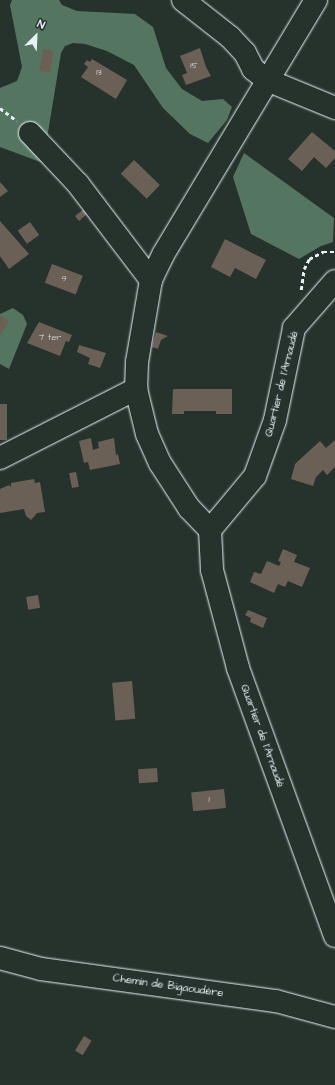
<!DOCTYPE html>
<html>
<head>
<meta charset="utf-8">
<style>
  body { margin:0 }
  #map { position:relative; width:335px; height:1085px; overflow:hidden; background:#26332d; font-family:"Architects Daughter",sans-serif }
  div>[style] { position:absolute }
  [style*='--x'] { left:calc(var(--x)*1px); top:calc(var(--y)*1px); width:calc(var(--w)*1px); rotate:calc(var(--a)*1deg) }
  .green>* { inset:0; background:#547660 }
  .building>* { inset:0; background:#6b6056; transform-origin:0 0 }
  .path>* { height:2.5px; margin-top:-1.25px; transform-origin:0; background:repeating-linear-gradient(90deg,#e8f1f8 0 4px,transparent 0 7px) }
  .roads { filter:drop-shadow(0 0 1px #e8f1f8) drop-shadow(0 0 1px #e8f1f8) }
  .minor>* { height:22px; margin:-11px; padding:0 11px; transform-origin:11px; border-radius:11px; background:#26332d }
  span { translate:-50% -50%; white-space:nowrap; text-align:center; line-height:1.15; -webkit-text-stroke:3px #26332d; paint-order:stroke }
  .number-label { font-size:9px; color:#c9cdd0 }
  .number-label span { -webkit-text-stroke-width:0 }
  .street-label { font-size:11px; color:#e8f1f8 }
  .north { position:absolute; left:16px; top:16px; width:40px; height:40px; -webkit-text-stroke:3px #26332d; paint-order:stroke; rotate:24deg; font-size:11px; font-weight:700; line-height:16px; text-align:center; color:#e8f1f8 }
  .north::after { content:''; display:block; margin:auto; width:14px; height:18px; background:#e8f1f8; clip-path:polygon(50% 0,100% 100%,50% 72%,0 100%) }
</style>
</head>
<body>
<div id="map">
  <div class="green">
    <div style="clip-path:polygon(12px 0,59px 0,62px 5px,77px 11px,135px 14px,153px 27px,166px 68px,182px 89px,202px 101px,223px 99px,232px 107px,227px 120px,208px 143px,190px 134px,163px 108px,134px 65px,107px 51px,85px 44px,73px 43px,65px 46px,61px 53px,43px 163px,0 147px,0 88px,17px 81px,22px 67px,10px 5px)"></div>
    <div style="clip-path:polygon(244px 153px,334px 218px,333px 242px,321px 246px,299px 259px,251px 234px,233px 177px)"></div>
    <div style="clip-path:polygon(13px 308px,23px 315px,27px 324px,9px 369px,0 364px,0 314px)"></div>
  </div>
  <div class="building">
    <div style="clip-path:polygon(200px 48px,206px 67px,211px 76px,186px 85px,182px 75px,187px 73px,180px 56px)"></div>
    <div style="left:43px;top:49px;width:11px;height:22px;rotate:10deg"></div>
    <div style="clip-path:polygon(92px 59px,127px 80px,116px 99px,81px 77px,88px 67px,84px 64px,87px 60px,90px 62px)"></div>
    <div style="clip-path:polygon(312px 132px,335px 151px,335px 158px,326px 168px,314px 157px,302px 171px,288px 159px)"></div>
    <div style="left:134px;top:160px;width:36px;height:19px;rotate:44deg"></div>
    <div style="clip-path:polygon(0 182px,8px 191px,0 197px)"></div>
    <div style="clip-path:polygon(84px 209px,87px 214px,79px 221px,75px 216px)"></div>
    <div style="clip-path:polygon(0 221px,29px 254px,9px 269px,0 256px)"></div>
    <div style="left:30px;top:222px;width:16px;height:15px;rotate:55deg"></div>
    <div style="clip-path:polygon(225px 239px,266px 260px,256px 279px,235px 268px,230px 277px,211px 267px)"></div>
    <div style="left:52px;top:264px;width:33px;height:20px;rotate:21deg"></div>
    <div style="clip-path:polygon(0 315px,9px 321px,0 335px)"></div>
    <div style="clip-path:polygon(39px 322px,72px 335px,69px 342px,66px 341px,60px 356px,27px 343px)"></div>
    <div style="clip-path:polygon(156px 332px,168px 336px,161px 340px,158px 349px,152px 347px)"></div>
    <div style="clip-path:polygon(79px 345px,106px 353px,100px 368px,88px 364px,90px 358px,77px 352px)"></div>
    <div style="clip-path:polygon(173px 389px,232px 389px,232px 414px,216px 414px,216px 411px,184px 411px,184px 414px,172px 414px)"></div>
    <div style="left:0;top:404px;width:7px;height:36px"></div>
    <div style="clip-path:polygon(91px 438px,93px 450px,99px 448px,98px 442px,114px 438px,116px 455px,118px 454px,120px 464px,90px 470px,88px 462px,84px 463px,79px 441px)"></div>
    <div style="clip-path:polygon(335px 440px,335px 467px,327px 475px,323px 470px,316px 477px,313px 486px,291px 479px,295px 464px,320px 441px,326px 448px)"></div>
    <div style="left:76px;top:472px;width:15px;height:7px;rotate:79deg"></div>
    <div style="clip-path:polygon(34px 479px,35px 483px,40px 482px,45px 512px,37px 513px,31px 520px,26px 516px,24px 509px,0 513px,0 489px,9px 485px,11px 487px,11px 483px)"></div>
    <div style="clip-path:polygon(283px 549px,297px 555px,294px 562px,310px 568px,302px 587px,288px 581px,285px 587px,278px 584px,274px 593px,250px 582px,254px 572px,261px 574px,267px 561px,279px 566px,281px 562px,278px 561px)"></div>
    <div style="left:38px;top:595px;width:13px;height:12px;rotate:81deg"></div>
    <div style="clip-path:polygon(248px 610px,267px 618px,263px 628px,250px 622px,251px 618px,245px 615px)"></div>
    <div style="left:132px;top:681px;width:38px;height:20px;rotate:85deg"></div>
    <div style="left:157px;top:768px;width:14px;height:19px;rotate:86deg"></div>
    <div style="left:224px;top:789px;width:19px;height:33px;rotate:84deg"></div>
    <div style="left:84px;top:1036px;width:9px;height:17px;rotate:32deg"></div>
  </div>
  <div class="path">
    <div style="--x:0;--y:108;--w:21;--a:37"></div>
    <div style="--x:301;--y:290;--w:21;--a:-82"></div>
    <div style="--x:304;--y:269;--w:11;--a:-63"></div>
    <div style="--x:309;--y:259;--w:16;--a:-27"></div>
    <div style="--x:323;--y:252;--w:12;--a:0"></div>
  </div>
  <div class="roads">
    <div class="minor">
      <div style="--x:183;--y:0;--w:60;--a:38.2"></div>
      <div style="--x:230;--y:37;--w:22;--a:47"></div>
      <div style="--x:245;--y:53;--w:18;--a:63"></div>
      <div style="--x:253;--y:69;--w:18;--a:38"></div>
      <div style="--x:267;--y:80;--w:74;--a:22.4"></div>
      <div style="--x:316;--y:0;--w:297;--a:121"></div>
      <div style="--x:163;--y:255;--w:28;--a:116"></div>
      <div style="--x:151;--y:280;--w:83;--a:99.7"></div>
      <div style="--x:137;--y:362;--w:27;--a:92"></div>
      <div style="--x:136;--y:389;--w:46;--a:76.3"></div>
      <div style="--x:147;--y:434;--w:32;--a:66"></div>
      <div style="--x:160;--y:463;--w:54;--a:57.2"></div>
      <div style="--x:189;--y:508;--w:30;--a:46"></div>
      <div style="--x:210;--y:530;--w:40;--a:87.1"></div>
      <div style="--x:212;--y:570;--w:101;--a:75.1"></div>
      <div style="--x:238;--y:668;--w:285;--a:70.1"></div>
      <div style="--x:30;--y:133;--w:70;--a:46.7"></div>
      <div style="--x:78;--y:184;--w:121;--a:52.8"></div>
      <div style="--x:0;--y:458;--w:153;--a:-26.9"></div>
      <div style="--x:210;--y:530;--w:70;--a:-50.2"></div>
      <div style="--x:255;--y:476;--w:59;--a:-70.3"></div>
      <div style="--x:275;--y:420;--w:94;--a:-78.3"></div>
      <div style="--x:294;--y:328;--w:62;--a:-48.9"></div>
      <div style="--x:0;--y:958;--w:42;--a:15"></div>
      <div style="--x:41;--y:969;--w:237;--a:7.8"></div>
      <div style="--x:276;--y:1001;--w:61;--a:15.2"></div>
    </div>
  </div>
  <div class="number-label">
    <span style="left:194px;top:66px">15</span>
    <span style="left:99px;top:73px">13</span>
    <span style="left:64px;top:279px">9</span>
    <span style="left:50px;top:338px">7 ter</span>
    <span style="left:209px;top:800px">1</span>
  </div>
  <div class="street-label">
    <span style="left:282px;top:384px;rotate:-76deg">Quartier de l'Arnaudé</span>
    <span style="left:262px;top:736px;rotate:70deg">Quartier de l'Arnaudé</span>
    <span style="left:168px;top:986px;rotate:8deg">Chemin de Bigaoudère</span>
  </div>
  <div class="north">N</div>
</div>
</body>
</html>
